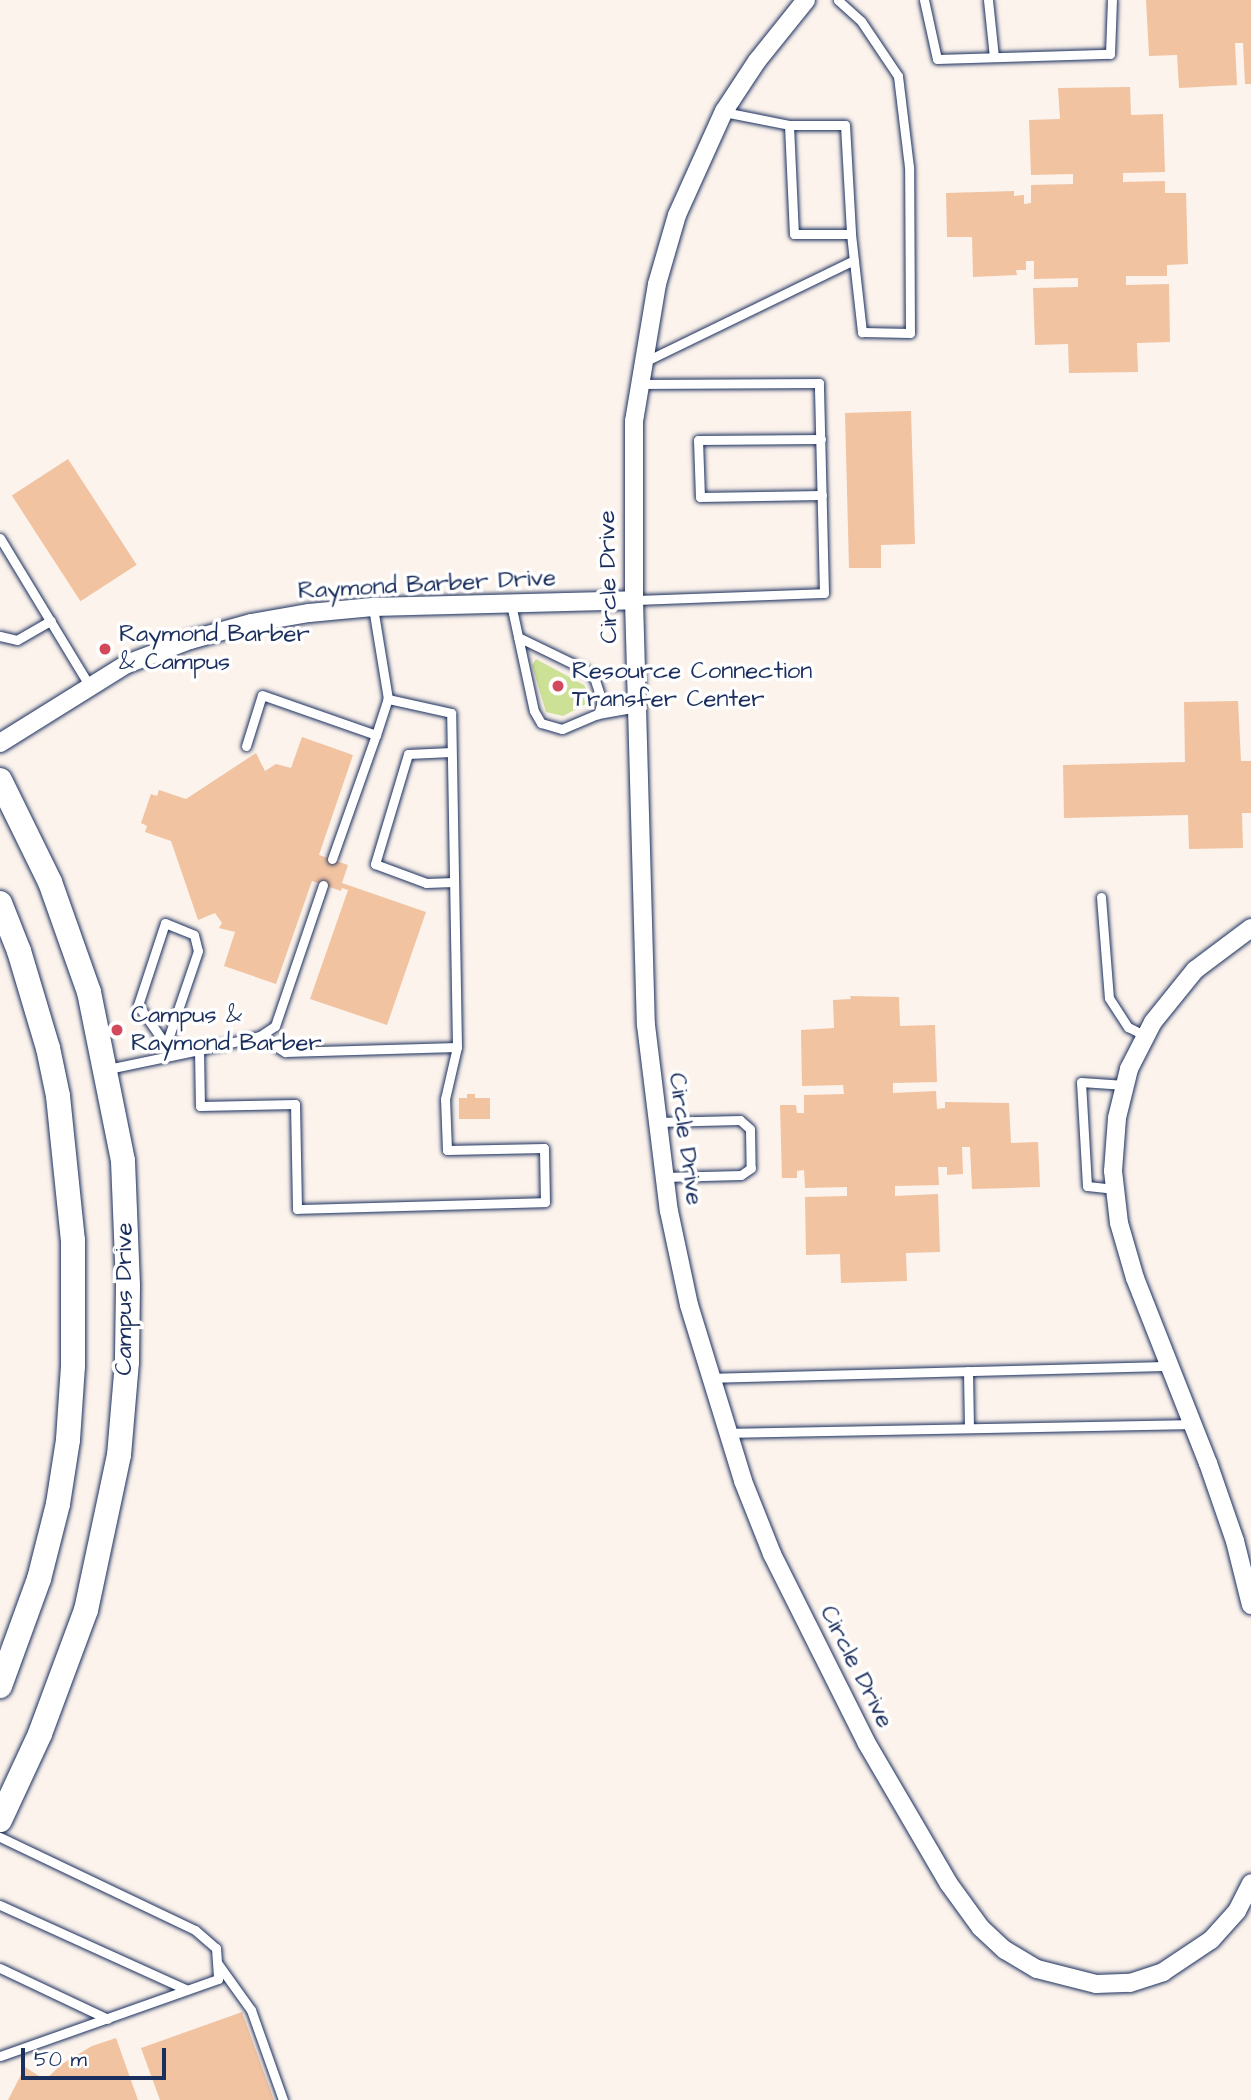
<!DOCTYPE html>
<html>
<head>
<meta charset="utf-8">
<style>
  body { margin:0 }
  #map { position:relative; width:1251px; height:2100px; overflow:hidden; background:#fcf3ec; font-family:"Architects Daughter",sans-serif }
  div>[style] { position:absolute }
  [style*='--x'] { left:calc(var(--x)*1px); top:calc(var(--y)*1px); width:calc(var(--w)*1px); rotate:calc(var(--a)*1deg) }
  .green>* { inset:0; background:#cde196 }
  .building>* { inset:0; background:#f1c3a1; transform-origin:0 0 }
  .roads { filter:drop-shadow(0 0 2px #1b2f5e) drop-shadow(0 0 2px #1b2f5e) }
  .service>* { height:9px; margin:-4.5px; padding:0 4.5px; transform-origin:4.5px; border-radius:4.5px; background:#fff }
  .minor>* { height:18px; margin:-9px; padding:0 9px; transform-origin:9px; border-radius:9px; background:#fff }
  .secondary>* { height:24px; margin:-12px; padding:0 12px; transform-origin:12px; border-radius:12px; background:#fff }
  .dots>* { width:19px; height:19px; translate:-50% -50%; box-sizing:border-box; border:4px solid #fff; border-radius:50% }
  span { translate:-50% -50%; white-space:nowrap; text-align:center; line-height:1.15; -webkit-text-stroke:7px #fff; paint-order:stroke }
  .street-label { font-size:24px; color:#1b2f5e }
  .poi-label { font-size:24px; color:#1b2f5e }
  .left { translate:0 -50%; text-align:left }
  .scale { position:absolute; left:21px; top:2048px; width:145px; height:32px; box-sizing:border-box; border:4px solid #1b2f5e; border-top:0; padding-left:9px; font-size:21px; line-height:24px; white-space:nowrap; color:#1b2f5e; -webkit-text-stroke:5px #fff; paint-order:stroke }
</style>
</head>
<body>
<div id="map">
  <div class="green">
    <div style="clip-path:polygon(536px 659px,584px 685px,589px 694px,586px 704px,563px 716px,546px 712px,532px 665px)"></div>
  </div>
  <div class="building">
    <div style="clip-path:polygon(1146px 0,1251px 0,1251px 84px,1245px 84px,1243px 43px,1235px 43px,1237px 85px,1179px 88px,1177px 55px,1149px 56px)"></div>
    <div style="clip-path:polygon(1130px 87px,1131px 115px,1163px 114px,1165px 172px,1123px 173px,1123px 182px,1165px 181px,1165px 193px,1186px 193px,1188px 264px,1167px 265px,1167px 276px,1126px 276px,1126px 285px,1169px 284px,1170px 342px,1137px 343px,1138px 372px,1069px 373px,1068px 344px,1035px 345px,1033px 288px,1078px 287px,1078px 278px,1034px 279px,1034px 261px,1026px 261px,1026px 270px,1016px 270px,1017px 275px,973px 277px,972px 237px,947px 237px,946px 193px,1014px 191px,1014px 196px,1024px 195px,1024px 204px,1031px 203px,1031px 185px,1073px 184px,1073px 174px,1031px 175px,1029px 120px,1060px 119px,1058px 88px)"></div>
    <div style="clip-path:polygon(911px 411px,915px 544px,881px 545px,881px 568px,849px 568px,845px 413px)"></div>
    <div style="left:68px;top:459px;width:126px;height:67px;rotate:57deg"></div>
    <div style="clip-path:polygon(1238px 701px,1241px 761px,1251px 761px,1251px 813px,1242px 813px,1243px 848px,1189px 849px,1188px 815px,1064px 818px,1063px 765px,1185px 762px,1184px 702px)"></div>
    <div style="clip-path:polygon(302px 737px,353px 755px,319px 855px,348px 865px,342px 883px,426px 912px,387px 1025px,310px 999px,348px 890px,342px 888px,341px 891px,312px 881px,276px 984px,224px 966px,235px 932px,219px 928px,222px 923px,215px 913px,198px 920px,171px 841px,145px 832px,147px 826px,141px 823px,151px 794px,157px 796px,159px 790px,186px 799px,256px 753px,265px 771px,276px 764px,291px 768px)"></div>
    <div style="clip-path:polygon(850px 996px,899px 997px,900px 1026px,935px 1025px,937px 1082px,893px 1083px,893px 1093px,936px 1091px,937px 1109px,945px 1108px,945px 1102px,1009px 1103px,1011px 1143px,1038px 1142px,1040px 1187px,972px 1189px,970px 1147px,962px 1147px,963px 1174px,947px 1175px,947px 1167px,938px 1167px,939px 1185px,895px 1186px,895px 1196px,938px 1194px,940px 1252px,906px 1253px,907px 1281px,841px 1283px,840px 1254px,806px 1255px,805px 1197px,847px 1196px,847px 1187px,805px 1188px,804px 1170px,797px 1171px,797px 1178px,782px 1178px,780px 1105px,796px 1105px,797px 1113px,804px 1113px,804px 1095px,844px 1094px,843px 1085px,802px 1086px,801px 1030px,834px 1028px,833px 1000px,851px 999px)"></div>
    <div style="clip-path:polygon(467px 1094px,475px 1094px,475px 1098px,490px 1098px,490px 1119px,459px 1119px,459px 1098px,467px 1098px)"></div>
    <div style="clip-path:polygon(242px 2012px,274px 2100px,160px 2100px,141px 2048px)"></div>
    <div style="clip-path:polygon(116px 2038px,138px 2100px,8px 2100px,25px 2067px,45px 2080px,62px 2064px,92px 2046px)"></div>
  </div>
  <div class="roads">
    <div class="service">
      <div style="--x:924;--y:0;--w:60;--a:77.6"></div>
      <div style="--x:937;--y:59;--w:173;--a:-1.7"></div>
      <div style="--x:1110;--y:54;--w:54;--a:-87.9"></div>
      <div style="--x:988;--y:0;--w:57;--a:84"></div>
      <div style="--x:724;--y:112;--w:66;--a:11.3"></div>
      <div style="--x:789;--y:125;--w:109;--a:87.4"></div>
      <div style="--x:794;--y:234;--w:57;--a:0"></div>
      <div style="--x:851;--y:234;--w:99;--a:83.6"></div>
      <div style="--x:862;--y:332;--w:48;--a:1.2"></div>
      <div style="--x:910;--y:333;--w:166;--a:-90.3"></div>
      <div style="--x:909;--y:167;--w:92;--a:-96.9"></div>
      <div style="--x:898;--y:76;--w:66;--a:-123.9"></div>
      <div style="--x:861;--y:21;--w:31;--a:-138"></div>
      <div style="--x:789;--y:125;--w:56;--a:0"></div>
      <div style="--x:845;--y:125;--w:109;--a:86.8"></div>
      <div style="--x:644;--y:362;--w:233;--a:-25.9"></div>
      <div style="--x:821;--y:439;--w:123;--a:179.5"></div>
      <div style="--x:698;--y:440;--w:57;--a:88"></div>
      <div style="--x:700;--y:497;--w:122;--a:-0.9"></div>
      <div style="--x:0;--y:538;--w:172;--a:58.8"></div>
      <div style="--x:634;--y:600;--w:190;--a:-2.1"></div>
      <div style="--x:824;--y:593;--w:210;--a:-91.4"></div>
      <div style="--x:819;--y:383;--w:179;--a:179.7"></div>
      <div style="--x:511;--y:604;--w:109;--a:77.9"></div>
      <div style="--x:534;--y:711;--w:14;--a:60"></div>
      <div style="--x:541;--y:723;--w:22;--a:16"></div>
      <div style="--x:562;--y:729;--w:39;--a:-23"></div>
      <div style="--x:598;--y:714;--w:40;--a:-10"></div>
      <div style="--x:0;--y:636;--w:17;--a:13"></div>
      <div style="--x:17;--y:640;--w:39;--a:-30"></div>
      <div style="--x:518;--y:637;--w:73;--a:25.9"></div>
      <div style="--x:584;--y:669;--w:13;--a:39"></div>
      <div style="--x:594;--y:677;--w:26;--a:72"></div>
      <div style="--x:602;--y:702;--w:13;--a:108"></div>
      <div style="--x:246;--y:746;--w:53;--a:-72.6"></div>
      <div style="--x:262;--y:695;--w:121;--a:19.3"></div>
      <div style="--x:376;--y:735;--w:38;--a:-72"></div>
      <div style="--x:388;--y:699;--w:93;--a:-99.3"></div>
      <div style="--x:451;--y:752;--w:43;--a:177.3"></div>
      <div style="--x:408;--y:754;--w:115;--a:106.7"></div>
      <div style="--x:375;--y:864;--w:54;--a:20.4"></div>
      <div style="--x:426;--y:883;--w:28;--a:-2"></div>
      <div style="--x:332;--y:859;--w:132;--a:-70.5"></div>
      <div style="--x:1101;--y:897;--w:101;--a:85.5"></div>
      <div style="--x:1109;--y:998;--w:35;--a:57"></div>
      <div style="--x:1128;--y:1027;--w:20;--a:27"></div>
      <div style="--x:260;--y:1036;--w:18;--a:-34"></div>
      <div style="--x:275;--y:1026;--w:149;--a:-71.2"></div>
      <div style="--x:166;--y:1045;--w:49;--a:-125"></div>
      <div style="--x:138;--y:1005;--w:86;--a:-71.8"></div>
      <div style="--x:165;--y:923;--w:31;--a:22"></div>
      <div style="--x:194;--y:935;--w:16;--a:76"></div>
      <div style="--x:198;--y:951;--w:99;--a:108.8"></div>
      <div style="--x:166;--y:1045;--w:11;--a:80"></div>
      <div style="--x:199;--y:1050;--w:63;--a:-12.9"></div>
      <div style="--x:260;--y:1036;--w:30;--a:33"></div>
      <div style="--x:285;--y:1052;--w:172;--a:-1.7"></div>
      <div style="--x:108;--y:1069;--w:93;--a:-11.8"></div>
      <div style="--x:199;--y:1050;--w:56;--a:89"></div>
      <div style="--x:200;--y:1106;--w:95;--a:-1.2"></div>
      <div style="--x:295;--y:1104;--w:105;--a:88.9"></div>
      <div style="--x:297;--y:1209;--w:248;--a:-1.6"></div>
      <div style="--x:545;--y:1202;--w:54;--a:-91.1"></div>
      <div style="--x:544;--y:1148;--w:97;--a:178.8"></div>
      <div style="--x:447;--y:1150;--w:51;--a:-92.2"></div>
      <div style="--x:445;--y:1099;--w:53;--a:-77"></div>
      <div style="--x:457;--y:1047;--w:334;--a:-91"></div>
      <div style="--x:451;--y:713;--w:65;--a:-167.5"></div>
      <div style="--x:657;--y:1122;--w:83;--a:-1.4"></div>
      <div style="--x:740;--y:1120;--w:13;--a:42"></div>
      <div style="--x:750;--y:1129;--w:39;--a:89"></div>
      <div style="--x:751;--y:1168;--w:12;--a:145"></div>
      <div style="--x:741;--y:1175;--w:77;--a:178.5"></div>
      <div style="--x:1115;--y:1189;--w:28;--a:-174"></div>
      <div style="--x:1087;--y:1186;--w:104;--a:-93.3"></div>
      <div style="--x:1081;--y:1082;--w:44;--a:3.9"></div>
      <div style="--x:968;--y:1371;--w:57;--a:89"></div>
      <div style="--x:710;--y:1378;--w:460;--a:-1.5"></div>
      <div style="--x:727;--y:1433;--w:465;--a:-1.1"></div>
      <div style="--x:0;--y:1837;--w:216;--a:25.5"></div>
      <div style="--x:195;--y:1930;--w:28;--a:41"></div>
      <div style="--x:216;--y:1948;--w:31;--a:86"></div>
      <div style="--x:218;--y:1979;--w:231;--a:160.5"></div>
      <div style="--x:0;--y:1905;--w:205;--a:24.4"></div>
      <div style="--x:218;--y:1964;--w:57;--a:54.3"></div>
      <div style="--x:251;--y:2010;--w:96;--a:70.4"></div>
      <div style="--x:0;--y:1968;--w:119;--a:25.3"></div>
    </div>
    <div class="minor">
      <div style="--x:806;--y:0;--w:78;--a:128.8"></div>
      <div style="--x:757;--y:61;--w:60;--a:123.4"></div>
      <div style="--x:724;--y:111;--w:114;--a:114.3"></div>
      <div style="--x:677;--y:215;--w:72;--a:106.2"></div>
      <div style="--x:657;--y:284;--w:139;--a:99.5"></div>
      <div style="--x:634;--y:421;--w:179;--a:90"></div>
      <div style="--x:634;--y:600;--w:425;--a:88.4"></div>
      <div style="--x:646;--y:1025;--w:187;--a:83"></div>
      <div style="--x:669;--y:1211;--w:96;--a:78"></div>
      <div style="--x:689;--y:1305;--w:184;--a:72.9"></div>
      <div style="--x:743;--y:1481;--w:79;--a:68.3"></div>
      <div style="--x:772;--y:1554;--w:210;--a:63.4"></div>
      <div style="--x:866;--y:1742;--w:164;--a:59.7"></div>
      <div style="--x:949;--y:1884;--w:54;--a:54"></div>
      <div style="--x:981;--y:1928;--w:33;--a:43"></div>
      <div style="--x:1005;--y:1950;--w:37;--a:31"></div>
      <div style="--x:1037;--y:1969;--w:61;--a:14.3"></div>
      <div style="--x:1096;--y:1984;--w:34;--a:-2"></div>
      <div style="--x:1130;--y:1983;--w:35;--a:-18"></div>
      <div style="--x:1163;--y:1972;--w:58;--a:-33.7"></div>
      <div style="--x:1211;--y:1940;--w:39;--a:-48"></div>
      <div style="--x:1237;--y:1911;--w:31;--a:-63"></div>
      <div style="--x:0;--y:743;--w:150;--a:-31.9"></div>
      <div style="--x:127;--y:664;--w:67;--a:-20.9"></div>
      <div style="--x:190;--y:640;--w:63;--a:-15.6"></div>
      <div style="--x:251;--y:623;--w:59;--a:-9.8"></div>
      <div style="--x:309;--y:613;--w:64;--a:-5.4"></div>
      <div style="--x:373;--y:607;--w:261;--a:-1.5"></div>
      <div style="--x:1251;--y:928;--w:70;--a:143.1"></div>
      <div style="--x:1195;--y:970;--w:67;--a:128.9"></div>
      <div style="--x:1153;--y:1022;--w:53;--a:117.1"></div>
      <div style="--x:1129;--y:1069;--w:50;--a:103.8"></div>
      <div style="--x:1117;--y:1118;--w:53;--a:94.3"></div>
      <div style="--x:1113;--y:1171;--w:52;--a:83.4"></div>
      <div style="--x:1119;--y:1223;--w:57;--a:73.8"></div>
      <div style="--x:1135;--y:1278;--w:199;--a:68.5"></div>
      <div style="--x:1208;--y:1463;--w:83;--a:70.9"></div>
      <div style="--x:1235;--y:1541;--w:66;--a:76"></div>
    </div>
    <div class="secondary">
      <div style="--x:0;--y:780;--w:114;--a:63.9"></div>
      <div style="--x:50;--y:882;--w:117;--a:70.5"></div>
      <div style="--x:89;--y:992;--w:172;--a:78.6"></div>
      <div style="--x:123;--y:1161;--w:125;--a:87.7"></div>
      <div style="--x:128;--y:1286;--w:76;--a:90.8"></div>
      <div style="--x:127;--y:1362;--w:93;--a:94.9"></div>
      <div style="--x:119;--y:1455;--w:158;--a:102"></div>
      <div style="--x:86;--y:1610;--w:132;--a:110.4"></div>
      <div style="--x:40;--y:1734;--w:95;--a:114.9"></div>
      <div style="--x:0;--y:903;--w:52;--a:68.4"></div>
      <div style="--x:19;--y:951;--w:101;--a:73.4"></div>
      <div style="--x:48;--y:1048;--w:49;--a:78.2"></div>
      <div style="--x:58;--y:1096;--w:145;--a:84.1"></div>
      <div style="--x:73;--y:1240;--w:126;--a:90"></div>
      <div style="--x:73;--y:1366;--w:74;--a:93.9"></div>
      <div style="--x:68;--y:1440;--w:65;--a:98.9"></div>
      <div style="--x:58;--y:1504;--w:77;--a:104.2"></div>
      <div style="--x:39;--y:1579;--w:114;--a:110"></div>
    </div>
  </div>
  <div class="dots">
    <div style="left:105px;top:649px;background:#d1495b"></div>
    <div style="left:558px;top:686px;background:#d1495b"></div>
    <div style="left:117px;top:1030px;background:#d1495b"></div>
  </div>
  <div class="street-label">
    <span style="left:609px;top:577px;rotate:-91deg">Circle Drive</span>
    <span style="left:427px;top:585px;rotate:-3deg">Raymond Barber Drive</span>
    <span style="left:685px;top:1139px;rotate:82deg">Circle Drive</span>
    <span style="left:125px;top:1299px;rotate:-90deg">Campus Drive</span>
    <span style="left:856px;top:1667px;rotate:63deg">Circle Drive</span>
  </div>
  <div class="poi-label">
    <span class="left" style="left:119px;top:649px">Raymond Barber<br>&amp; Campus</span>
    <span class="left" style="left:572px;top:686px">Resource Connection<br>Transfer Center</span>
    <span class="left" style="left:131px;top:1030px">Campus &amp;<br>Raymond Barber</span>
  </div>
  <div class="scale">50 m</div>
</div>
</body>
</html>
